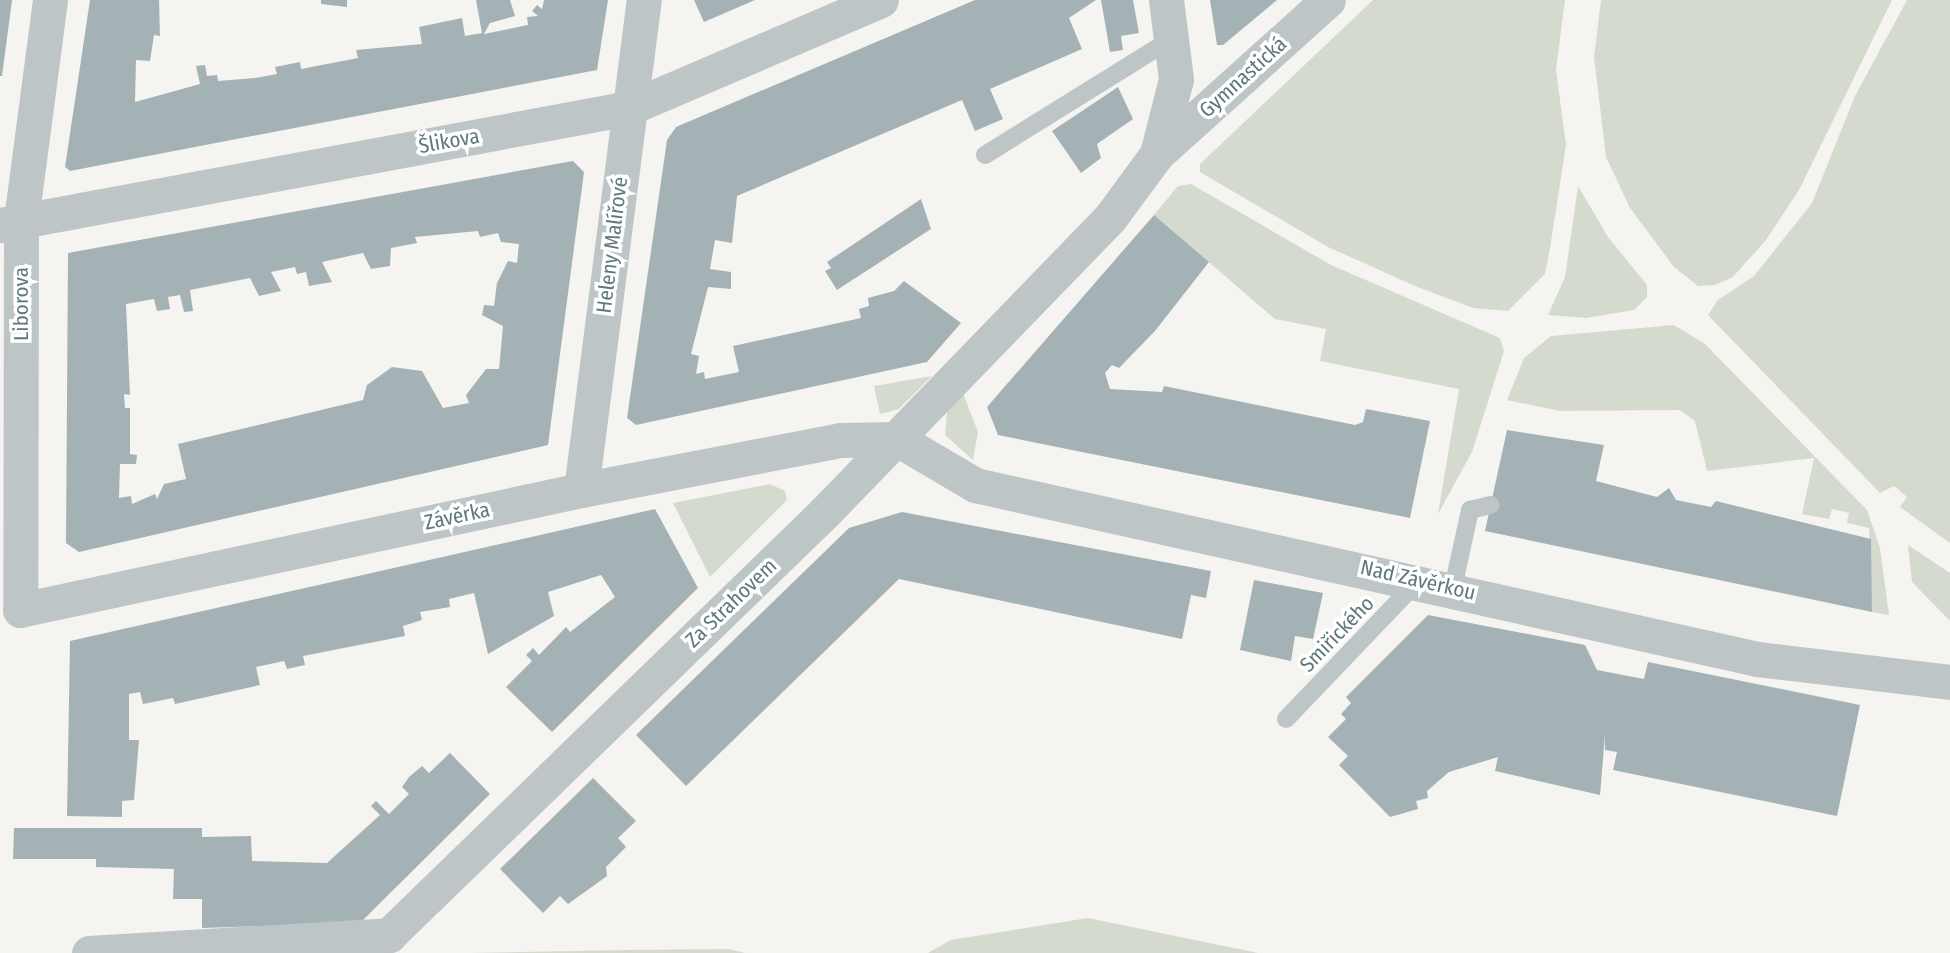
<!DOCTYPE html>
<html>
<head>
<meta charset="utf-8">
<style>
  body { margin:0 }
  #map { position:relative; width:1950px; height:953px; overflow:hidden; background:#f5f4f0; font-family:"Fira Sans Condensed",sans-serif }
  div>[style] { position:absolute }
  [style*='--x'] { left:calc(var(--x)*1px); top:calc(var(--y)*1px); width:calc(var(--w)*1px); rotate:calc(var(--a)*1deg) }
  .green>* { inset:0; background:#d5dacf }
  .building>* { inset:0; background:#a5b2b5 }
  .service>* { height:18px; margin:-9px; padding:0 9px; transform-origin:9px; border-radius:9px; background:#bec5c7 }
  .minor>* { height:35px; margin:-17.5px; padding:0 17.5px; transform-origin:17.5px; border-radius:17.5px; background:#bec5c7 }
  span { translate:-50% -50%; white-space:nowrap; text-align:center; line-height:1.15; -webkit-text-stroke:7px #fff; paint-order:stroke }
  .street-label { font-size:21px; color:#5d787e }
</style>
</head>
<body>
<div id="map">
  <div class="green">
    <div style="clip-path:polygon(1373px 0,1565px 0,1556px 70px,1566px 145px,1550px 248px,1545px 274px,1508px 311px,1473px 308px,1415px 286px,1328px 247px,1200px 172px,1200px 164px)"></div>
    <div style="clip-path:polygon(1601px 0,1892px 0,1799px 190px,1766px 240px,1733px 277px,1715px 285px,1698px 286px,1674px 267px,1630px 208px,1606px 157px,1594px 57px)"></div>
    <div style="clip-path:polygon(1907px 0,1950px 0,1950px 543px,1900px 507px,1907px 497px,1894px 486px,1880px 493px,1708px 315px,1718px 300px,1754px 276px,1812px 203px,1855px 96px)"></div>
    <div style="clip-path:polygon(1191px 184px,1331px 265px,1500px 338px,1504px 351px,1472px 452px,1438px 514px,1459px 389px,1320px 361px,1326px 329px,1275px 319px,1154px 215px,1178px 186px)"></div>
    <div style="clip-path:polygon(1578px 186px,1608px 237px,1647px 285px,1647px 297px,1634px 310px,1586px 318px,1548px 315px,1565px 277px)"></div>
    <div style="clip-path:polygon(1674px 325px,1705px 344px,1867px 510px,1880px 548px,1889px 615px,1872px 612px,1869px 528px,1847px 523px,1849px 513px,1832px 509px,1829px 519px,1802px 514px,1814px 458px,1707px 471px,1695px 421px,1680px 410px,1560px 411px,1507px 400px,1524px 358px,1551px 336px)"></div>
    <div style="clip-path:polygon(932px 376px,899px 409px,880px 414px,874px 386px)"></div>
    <div style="clip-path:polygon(963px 393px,978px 432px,973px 460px,945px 435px,947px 412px)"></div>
    <div style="clip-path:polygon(770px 484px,785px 491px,787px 500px,710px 577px,673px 503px)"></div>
    <div style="clip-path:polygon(1908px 545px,1950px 573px,1950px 621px,1912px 582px)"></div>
    <div style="clip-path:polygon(1088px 918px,1258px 953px,928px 953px,951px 940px)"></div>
    <div style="clip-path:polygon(729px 949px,745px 953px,472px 953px,627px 950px)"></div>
  </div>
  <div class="building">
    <div style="clip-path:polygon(0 0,12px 0,2px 76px,0 76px)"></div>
    <div style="clip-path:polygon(90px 0,159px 0,160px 36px,154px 35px,150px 61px,136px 60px,135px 102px,200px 84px,196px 66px,205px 65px,207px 76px,217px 75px,218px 81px,255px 78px,277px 74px,275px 67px,300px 62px,301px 69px,358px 58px,356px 50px,422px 44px,419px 27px,462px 18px,465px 36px,482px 33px,476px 0,510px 0,515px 16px,490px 23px,484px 34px,528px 25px,527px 17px,538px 16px,532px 11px,537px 5px,542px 9px,544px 0,608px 0,597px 70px,70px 171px,65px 167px)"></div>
    <div style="clip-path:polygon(321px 0,347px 0,347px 7px,321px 4px)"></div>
    <div style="clip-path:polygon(694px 0,755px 0,704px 22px)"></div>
    <div style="clip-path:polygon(975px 0,1096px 0,1069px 18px,1082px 49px,990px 89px,1003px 119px,975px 131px,962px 100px,737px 196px,732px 243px,715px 240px,710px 269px,731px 272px,731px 289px,708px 287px,691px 354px,699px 356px,696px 374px,704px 372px,705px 379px,739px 372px,733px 346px,861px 318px,859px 309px,869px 306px,868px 298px,894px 291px,904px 281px,961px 323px,927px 362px,636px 425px,627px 418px,667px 140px,676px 127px)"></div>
    <div style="clip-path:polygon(1101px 0,1133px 0,1139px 33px,1121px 36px,1123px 50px,1110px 52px)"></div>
    <div style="clip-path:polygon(1210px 0,1277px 0,1223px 45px,1217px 45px)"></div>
    <div style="clip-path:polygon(1118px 87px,1133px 119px,1097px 144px,1101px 158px,1081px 173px,1052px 131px)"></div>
    <div style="clip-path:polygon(evenodd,573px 161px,584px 172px,548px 445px,79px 552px,66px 543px,68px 253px,573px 161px,478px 231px,480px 237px,498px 233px,501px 242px,519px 244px,517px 263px,508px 261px,497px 283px,494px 306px,484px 305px,482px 315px,503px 326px,499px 369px,486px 369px,466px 395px,469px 403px,443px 408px,422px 371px,392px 367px,367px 385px,363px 400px,178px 444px,186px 479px,164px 484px,157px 499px,155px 494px,132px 504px,131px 496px,119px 498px,120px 464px,136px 464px,137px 455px,130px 454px,130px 408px,125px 408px,124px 394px,130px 395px,126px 304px,154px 299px,157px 311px,170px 309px,168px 297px,180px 295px,184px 312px,193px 311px,190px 290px,250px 278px,259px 296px,281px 291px,271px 272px,295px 267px,297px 274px,306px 272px,309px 286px,332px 282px,322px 262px,363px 253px,371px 269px,390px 266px,391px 248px,417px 243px,415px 237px,478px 231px)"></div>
    <div style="clip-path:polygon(921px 199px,931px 229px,837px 290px,825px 271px,831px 268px,827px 262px)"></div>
    <div style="clip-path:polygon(1154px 215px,1209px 262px,1155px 331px,1119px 368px,1112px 365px,1105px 373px,1110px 389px,1162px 392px,1164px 386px,1355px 425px,1363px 422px,1366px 409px,1430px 421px,1410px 518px,998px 435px,987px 407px)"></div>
    <div style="clip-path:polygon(1507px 430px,1604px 445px,1596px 481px,1657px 497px,1669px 488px,1676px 500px,1711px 507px,1716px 501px,1871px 539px,1872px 612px,1485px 531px)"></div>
    <div style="clip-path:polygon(655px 509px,698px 588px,552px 732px,506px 687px,532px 661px,526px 655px,533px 648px,539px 655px,566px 627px,570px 632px,615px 597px,601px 575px,548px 592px,554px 616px,488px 654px,474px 593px,449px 599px,450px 607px,420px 612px,422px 620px,403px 626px,405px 636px,303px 656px,305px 665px,287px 669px,284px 661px,256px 667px,260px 685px,175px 704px,173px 698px,143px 704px,140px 692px,129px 694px,129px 740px,139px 740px,134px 800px,122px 801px,122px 817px,67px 816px,70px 641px)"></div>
    <div style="clip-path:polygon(902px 512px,1211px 571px,1206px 598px,1191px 595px,1182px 639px,899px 579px,686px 786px,636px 735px,849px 528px)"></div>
    <div style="clip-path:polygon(1254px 580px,1323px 593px,1313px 639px,1295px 636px,1291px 661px,1240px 650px)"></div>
    <div style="clip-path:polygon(1428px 615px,1585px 645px,1597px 670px,1644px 679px,1648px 662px,1860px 705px,1837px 816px,1613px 770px,1617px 752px,1605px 750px,1605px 735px,1600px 795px,1495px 771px,1498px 757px,1449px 772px,1427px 791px,1428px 798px,1416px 801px,1418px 809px,1390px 817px,1339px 765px,1348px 756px,1328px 737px,1346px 719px,1341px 714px,1351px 703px,1346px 697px)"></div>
    <div style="clip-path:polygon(450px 753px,490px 794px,360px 923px,202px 928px,202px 899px,173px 899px,174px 869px,96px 867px,96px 859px,13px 859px,14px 828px,202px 828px,202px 837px,251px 836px,252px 861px,327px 863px,380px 815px,371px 806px,376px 801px,389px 814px,409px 794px,402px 787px,409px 777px,422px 766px,429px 773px)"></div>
    <div style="clip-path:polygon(593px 778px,636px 821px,618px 838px,626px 847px,606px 867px,607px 876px,568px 904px,560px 896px,543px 913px,500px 869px)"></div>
  </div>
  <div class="service">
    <div style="--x:985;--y:155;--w:218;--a:-31.9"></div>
    <div style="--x:1453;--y:588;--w:80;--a:-77.7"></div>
    <div style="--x:1470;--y:510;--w:21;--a:-14"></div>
    <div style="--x:1286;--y:719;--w:192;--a:-46.3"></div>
  </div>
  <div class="minor">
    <div style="--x:50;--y:0;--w:222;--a:97.5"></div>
    <div style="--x:21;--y:220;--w:390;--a:90.1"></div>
    <div style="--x:20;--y:610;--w:574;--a:-12.07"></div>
    <div style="--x:581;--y:490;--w:265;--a:-10.9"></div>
    <div style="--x:841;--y:440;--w:56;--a:-1"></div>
    <div style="--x:1157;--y:154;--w:230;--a:-42"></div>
    <div style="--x:0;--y:225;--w:640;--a:-10.54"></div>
    <div style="--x:629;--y:108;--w:274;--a:-23.2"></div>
    <div style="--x:897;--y:439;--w:91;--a:30.5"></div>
    <div style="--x:975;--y:485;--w:801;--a:12.54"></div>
    <div style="--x:1757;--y:659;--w:194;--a:6.8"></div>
    <div style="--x:581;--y:490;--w:494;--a:-82.7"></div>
    <div style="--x:89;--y:953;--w:301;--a:-3.4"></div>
    <div style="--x:389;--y:935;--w:606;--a:-44.13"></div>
    <div style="--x:824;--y:513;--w:411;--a:-45.9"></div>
    <div style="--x:1110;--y:218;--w:79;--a:-53.7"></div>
    <div style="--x:1157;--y:154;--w:77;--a:-75.8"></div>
    <div style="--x:1176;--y:79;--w:80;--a:-97.2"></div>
  </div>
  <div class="street-label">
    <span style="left:1243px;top:77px;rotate:-42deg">Gymnastická</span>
    <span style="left:449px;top:141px;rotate:-10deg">Šlikova</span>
    <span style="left:612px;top:245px;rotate:-83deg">Heleny Malířové</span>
    <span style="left:21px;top:304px;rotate:-90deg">Liborova</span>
    <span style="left:457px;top:516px;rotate:-12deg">Závěrka</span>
    <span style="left:1418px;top:580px;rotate:13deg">Nad Závěrkou</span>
    <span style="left:731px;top:603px;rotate:-44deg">Za Strahovem</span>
    <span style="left:1337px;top:634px;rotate:-46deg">Smiřického</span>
  </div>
</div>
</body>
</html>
